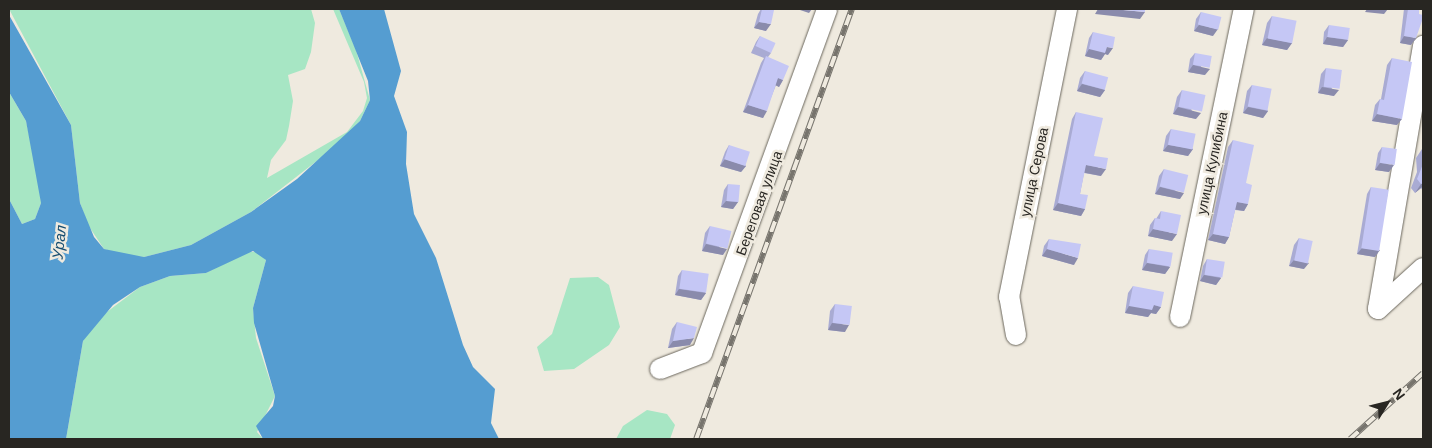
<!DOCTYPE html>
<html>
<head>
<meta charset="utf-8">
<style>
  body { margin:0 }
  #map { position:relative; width:1432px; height:448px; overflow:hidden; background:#efeadf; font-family:Helvetica,sans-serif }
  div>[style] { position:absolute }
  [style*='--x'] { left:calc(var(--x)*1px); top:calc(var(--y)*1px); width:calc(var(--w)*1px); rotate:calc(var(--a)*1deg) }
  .green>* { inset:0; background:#a7e6c4 }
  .water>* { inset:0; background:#559dd1 }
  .roads { filter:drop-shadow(0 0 1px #6b675d) drop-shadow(0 0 1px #6b675d) }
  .minor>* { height:20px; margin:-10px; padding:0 10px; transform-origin:10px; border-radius:10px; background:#fff }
  .rail>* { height:5.5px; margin-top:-2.75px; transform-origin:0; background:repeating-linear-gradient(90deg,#efeadf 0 11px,#77746d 0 22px); box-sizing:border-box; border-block:1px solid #77746d }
  .wall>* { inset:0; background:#a9abd3 }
  .shaded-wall>* { inset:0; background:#8a8bac }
  .building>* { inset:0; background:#c5c7f5; transform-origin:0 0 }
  span { translate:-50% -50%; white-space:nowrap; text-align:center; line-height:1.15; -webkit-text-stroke:5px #efeadf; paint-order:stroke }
  .street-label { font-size:14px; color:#282622 }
  .water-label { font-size:15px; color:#174d70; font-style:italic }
  .frame { position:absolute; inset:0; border:10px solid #282622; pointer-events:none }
  .north { position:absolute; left:1362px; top:378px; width:50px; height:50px; -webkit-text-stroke:4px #efeadf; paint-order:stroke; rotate:54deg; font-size:14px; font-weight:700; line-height:20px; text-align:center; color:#282622 }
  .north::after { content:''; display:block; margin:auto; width:18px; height:22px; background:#282622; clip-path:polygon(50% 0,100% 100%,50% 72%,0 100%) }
</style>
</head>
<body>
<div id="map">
  <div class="green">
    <div style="clip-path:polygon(9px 9px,311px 9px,315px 23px,311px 52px,305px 69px,288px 75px,293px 101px,289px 126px,286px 140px,271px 160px,267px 178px,347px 132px,363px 111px,367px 98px,364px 82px,333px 9px,339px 9px,356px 50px,370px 100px,360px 121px,327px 153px,251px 212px,191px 245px,144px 257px,124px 255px,104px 249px,88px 225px,80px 203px,71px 125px)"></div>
    <div style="clip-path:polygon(9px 92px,26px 121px,40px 185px,41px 203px,35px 219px,22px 224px,9px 199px)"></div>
    <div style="clip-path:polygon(247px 252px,258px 252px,266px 260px,253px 308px,256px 338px,275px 396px,257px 432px,263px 439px,66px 439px,83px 341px,95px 321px,140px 287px,170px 276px,206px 273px)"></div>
    <div style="clip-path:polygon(598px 277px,609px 285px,620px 327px,609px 345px,574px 369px,544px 371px,537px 347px,552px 334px,570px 278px)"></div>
    <div style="clip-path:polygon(647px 410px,667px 414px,675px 425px,670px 439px,616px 439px,623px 426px)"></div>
  </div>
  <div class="water">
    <div style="clip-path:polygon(339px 9px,384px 9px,401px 71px,394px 96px,407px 132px,406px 164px,414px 214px,436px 258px,463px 345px,473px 367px,495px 389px,491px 423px,499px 439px,263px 439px,256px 426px,273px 406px,275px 396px,254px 323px,253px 308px,266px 260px,253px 251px,206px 273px,170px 276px,140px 287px,113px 305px,83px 341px,66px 439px,9px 439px,9px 199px,22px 224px,35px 219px,41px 203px,26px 121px,9px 92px,9px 15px,71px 125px,80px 203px,94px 237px,104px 249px,144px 257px,191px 245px,251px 212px,297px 179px,360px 121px,370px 100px,368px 81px)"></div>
  </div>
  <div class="roads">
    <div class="minor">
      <div style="--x:1378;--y:309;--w:267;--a:-80.3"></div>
      <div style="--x:1378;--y:309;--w:61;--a:-42.3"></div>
      <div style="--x:1180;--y:317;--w:315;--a:-78.3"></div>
      <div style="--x:1016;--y:335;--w:39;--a:-100"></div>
      <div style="--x:1009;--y:297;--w:294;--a:-78.6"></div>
      <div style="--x:660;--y:369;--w:45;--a:-20.9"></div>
      <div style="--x:702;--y:353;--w:366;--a:-70"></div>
    </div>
  </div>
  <div class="rail">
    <div style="--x:696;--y:439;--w:457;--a:-70.1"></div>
    <div style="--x:1350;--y:439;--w:98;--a:-42.1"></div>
  </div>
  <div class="wall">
    <div style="clip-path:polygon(761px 9px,769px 9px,766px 31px,754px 28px,758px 14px)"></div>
    <div style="clip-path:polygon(1404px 9px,1419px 9px,1411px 45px,1400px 43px)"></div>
    <div style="clip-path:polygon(1201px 12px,1213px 36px,1194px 31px,1196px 19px)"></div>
    <div style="clip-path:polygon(1272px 16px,1292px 43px,1287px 50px,1262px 45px,1267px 23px)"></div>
    <div style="clip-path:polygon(1329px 25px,1348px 40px,1343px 47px,1323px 44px,1324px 32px)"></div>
    <div style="clip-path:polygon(1093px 32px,1108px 55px,1105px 54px,1101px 60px,1085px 56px,1089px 38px)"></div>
    <div style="clip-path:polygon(760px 36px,771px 53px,768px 57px,783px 80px,779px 87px,776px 85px,763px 118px,743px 112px,761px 63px,764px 58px,751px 53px,756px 42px)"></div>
    <div style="clip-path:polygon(1195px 53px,1205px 75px,1188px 72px,1190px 59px)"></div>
    <div style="clip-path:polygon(1392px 58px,1397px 125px,1372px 121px,1375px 105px,1380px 99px,1381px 99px,1387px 65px)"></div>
    <div style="clip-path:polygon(1326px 68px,1334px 96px,1318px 93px,1321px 74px)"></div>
    <div style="clip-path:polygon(1085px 71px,1105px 90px,1100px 97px,1077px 91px,1080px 78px)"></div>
    <div style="clip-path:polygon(1252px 85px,1268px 111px,1263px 118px,1243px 113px,1247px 91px)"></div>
    <div style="clip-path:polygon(1182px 90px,1196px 119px,1173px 114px,1177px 97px)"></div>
    <div style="clip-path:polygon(1076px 112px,1094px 156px,1101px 176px,1084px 173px,1080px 194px,1085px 209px,1081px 216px,1053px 210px,1072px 119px)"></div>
    <div style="clip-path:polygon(1171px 129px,1193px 149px,1188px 156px,1163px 151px,1166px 136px)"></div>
    <div style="clip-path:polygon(1233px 140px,1246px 183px,1248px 204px,1244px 211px,1235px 210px,1229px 237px,1225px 244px,1208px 240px,1228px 147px)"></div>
    <div style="clip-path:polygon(729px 145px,746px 166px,741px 172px,720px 166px,725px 152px)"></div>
    <div style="clip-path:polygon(1382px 147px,1389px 172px,1375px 170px,1378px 153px)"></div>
    <div style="clip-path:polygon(1422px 149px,1423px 149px,1423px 191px,1421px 188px,1415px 193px,1411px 188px,1417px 172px,1416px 158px)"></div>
    <div style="clip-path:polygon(1164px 169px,1180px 199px,1155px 194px,1159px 176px)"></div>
    <div style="clip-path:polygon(728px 184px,738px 202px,733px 209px,721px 207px,724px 190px)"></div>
    <div style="clip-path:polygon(1371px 187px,1375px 257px,1357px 254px,1367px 194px)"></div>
    <div style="clip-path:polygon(1161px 211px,1172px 241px,1148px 236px,1150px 225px,1155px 218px,1156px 219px)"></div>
    <div style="clip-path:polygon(710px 226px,723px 255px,702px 251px,705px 233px)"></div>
    <div style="clip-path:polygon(1299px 238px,1304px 269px,1289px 266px,1294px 245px)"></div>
    <div style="clip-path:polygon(1049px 239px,1074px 265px,1042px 256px,1044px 246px)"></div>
    <div style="clip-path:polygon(1149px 249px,1170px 267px,1165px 274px,1142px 270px,1145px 255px)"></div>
    <div style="clip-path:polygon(1207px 259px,1221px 278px,1216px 285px,1200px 281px,1203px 266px)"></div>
    <div style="clip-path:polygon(682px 270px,706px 293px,701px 300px,675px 295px,678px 276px)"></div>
    <div style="clip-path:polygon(1133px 286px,1161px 307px,1156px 314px,1151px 313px,1148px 317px,1125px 313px,1128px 293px)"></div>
    <div style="clip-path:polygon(835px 304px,845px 332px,828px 330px,830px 311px)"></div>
    <div style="clip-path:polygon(677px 322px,690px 345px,668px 348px,672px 329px)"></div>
  </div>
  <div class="shaded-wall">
    <div style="clip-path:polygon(797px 9px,812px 9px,809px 13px)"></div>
    <div style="clip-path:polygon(1098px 9px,1112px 9px,1145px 12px,1140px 19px,1095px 14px)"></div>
    <div style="clip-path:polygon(1367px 9px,1388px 9px,1384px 14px,1365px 12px)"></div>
    <div style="clip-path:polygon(759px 22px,771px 24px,766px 31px,754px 28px)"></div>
    <div style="clip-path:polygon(1199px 25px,1218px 29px,1213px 36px,1194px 31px)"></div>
    <div style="clip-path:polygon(1404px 36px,1416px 38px,1411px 45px,1400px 43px)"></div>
    <div style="clip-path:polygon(1327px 37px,1348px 40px,1343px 47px,1323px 44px)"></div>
    <div style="clip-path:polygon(1267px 38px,1292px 43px,1287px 50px,1262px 45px)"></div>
    <div style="clip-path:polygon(1107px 47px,1113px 48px,1108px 55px,1105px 54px,1101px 60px,1085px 56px,1089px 49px)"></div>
    <div style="clip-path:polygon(1193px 65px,1210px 69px,1205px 75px,1188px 72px)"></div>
    <div style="clip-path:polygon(778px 78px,783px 80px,779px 87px,773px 84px)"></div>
    <div style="clip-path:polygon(1082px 84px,1105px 90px,1100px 97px,1077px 91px)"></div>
    <div style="clip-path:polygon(1322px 87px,1339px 90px,1334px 96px,1318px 93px)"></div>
    <div style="clip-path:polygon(748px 105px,767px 111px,763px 118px,743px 112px)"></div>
    <div style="clip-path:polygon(1178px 107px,1201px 113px,1196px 119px,1173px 114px)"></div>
    <div style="clip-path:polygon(1248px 107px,1268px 111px,1263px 118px,1243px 113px)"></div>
    <div style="clip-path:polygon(1377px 114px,1402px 119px,1397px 125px,1372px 121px)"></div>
    <div style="clip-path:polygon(1168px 145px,1193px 149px,1188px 156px,1163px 151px)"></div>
    <div style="clip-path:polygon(725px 159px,746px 166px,741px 172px,720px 166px)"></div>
    <div style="clip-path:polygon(1380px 163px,1394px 165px,1389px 172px,1375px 170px)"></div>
    <div style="clip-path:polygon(1086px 165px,1106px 169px,1101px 176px,1081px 172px)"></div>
    <div style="clip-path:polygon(1423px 183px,1423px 186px,1421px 188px,1415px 193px,1421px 184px)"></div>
    <div style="clip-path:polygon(1160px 187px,1184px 193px,1180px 199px,1155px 194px)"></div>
    <div style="clip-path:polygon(726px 201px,738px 202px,733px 209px,721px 207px)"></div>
    <div style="clip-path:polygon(1237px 202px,1248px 204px,1244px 211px,1232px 209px)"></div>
    <div style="clip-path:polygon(1058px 203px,1085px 209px,1081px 216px,1053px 210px)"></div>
    <div style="clip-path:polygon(1153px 229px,1177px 234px,1172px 241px,1148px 236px)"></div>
    <div style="clip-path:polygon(1213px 234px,1229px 237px,1225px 244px,1208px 240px)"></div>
    <div style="clip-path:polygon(706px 244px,727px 249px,723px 255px,702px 251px)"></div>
    <div style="clip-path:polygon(1362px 248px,1380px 250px,1375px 257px,1357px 254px)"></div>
    <div style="clip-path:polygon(1047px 249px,1078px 258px,1074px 265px,1042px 256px)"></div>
    <div style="clip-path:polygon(1294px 260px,1309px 263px,1304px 269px,1289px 266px)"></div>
    <div style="clip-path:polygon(1147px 263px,1170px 267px,1165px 274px,1142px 270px)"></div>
    <div style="clip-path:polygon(1204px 275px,1221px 278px,1216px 285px,1200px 281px)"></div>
    <div style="clip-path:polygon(679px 289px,706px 293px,701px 300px,675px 295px)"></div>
    <div style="clip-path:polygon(1154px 305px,1161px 307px,1156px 314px,1151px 313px,1148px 317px,1125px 313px,1129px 306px)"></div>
    <div style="clip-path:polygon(832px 323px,849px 325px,845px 332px,828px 330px)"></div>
    <div style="clip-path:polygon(694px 338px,690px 345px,668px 348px,673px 341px)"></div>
  </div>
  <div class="building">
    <div style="clip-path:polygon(762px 9px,769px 9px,774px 10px,771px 24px,759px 22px)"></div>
    <div style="clip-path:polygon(1112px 9px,1145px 9px,1145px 12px)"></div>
    <div style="clip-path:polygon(1408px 9px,1419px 9px,1419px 14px,1423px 15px,1423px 18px,1416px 38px,1404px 36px)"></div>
    <div style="left:1201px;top:12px;width:21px;height:13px;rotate:14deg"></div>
    <div style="left:1272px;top:16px;width:25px;height:23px;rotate:11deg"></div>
    <div style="left:1329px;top:25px;width:21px;height:12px;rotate:8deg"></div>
    <div style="clip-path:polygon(1093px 32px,1115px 37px,1113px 48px,1107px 47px,1105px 53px,1089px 49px)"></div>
    <div style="left:760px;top:36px;width:17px;height:11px;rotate:24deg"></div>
    <div style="left:1195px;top:53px;width:17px;height:12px;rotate:10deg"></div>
    <div style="clip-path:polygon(766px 56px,789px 66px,783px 80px,778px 78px,767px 111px,748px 105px)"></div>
    <div style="clip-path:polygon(1392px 58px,1412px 62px,1402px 119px,1377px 114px,1380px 99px,1384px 100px)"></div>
    <div style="left:1326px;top:68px;width:16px;height:19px;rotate:7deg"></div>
    <div style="left:1085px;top:71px;width:24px;height:13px;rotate:15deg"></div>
    <div style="left:1252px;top:85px;width:20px;height:22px;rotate:11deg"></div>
    <div style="left:1182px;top:90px;width:24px;height:17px;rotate:12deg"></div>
    <div style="clip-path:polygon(1076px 112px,1103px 118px,1094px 156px,1108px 158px,1106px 169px,1086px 165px,1080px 194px,1088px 195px,1085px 209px,1058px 203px)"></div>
    <div style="left:1171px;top:129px;width:25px;height:16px;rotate:11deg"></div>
    <div style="clip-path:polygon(1233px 140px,1254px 145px,1246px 183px,1252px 185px,1248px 204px,1237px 202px,1229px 237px,1213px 234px)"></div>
    <div style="left:729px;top:145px;width:22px;height:15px;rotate:18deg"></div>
    <div style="left:1382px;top:147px;width:15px;height:16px;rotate:8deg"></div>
    <div style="clip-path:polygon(1422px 149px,1423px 149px,1423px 161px)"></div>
    <div style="clip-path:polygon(1423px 164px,1423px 183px,1421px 184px,1417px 179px)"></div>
    <div style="left:1164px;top:169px;width:25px;height:18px;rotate:14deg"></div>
    <div style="left:728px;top:184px;width:12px;height:17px;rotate:5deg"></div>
    <div style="left:1371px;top:187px;width:18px;height:62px;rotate:9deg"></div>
    <div style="clip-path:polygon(1161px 211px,1181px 215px,1177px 234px,1153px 229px,1155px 218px,1160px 219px)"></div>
    <div style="left:710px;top:226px;width:22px;height:18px;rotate:13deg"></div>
    <div style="left:1299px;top:238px;width:14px;height:23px;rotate:12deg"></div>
    <div style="clip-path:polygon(1049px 239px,1081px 244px,1078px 258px,1047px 249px)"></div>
    <div style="left:1149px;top:249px;width:24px;height:14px;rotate:9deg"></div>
    <div style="left:1207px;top:259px;width:18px;height:16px;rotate:9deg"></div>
    <div style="left:682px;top:270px;width:27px;height:19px;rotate:8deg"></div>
    <div style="clip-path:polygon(1133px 286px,1164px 292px,1161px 307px,1154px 305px,1152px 310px,1129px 306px)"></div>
    <div style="left:835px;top:304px;width:17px;height:19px;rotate:7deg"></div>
    <div style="clip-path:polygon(677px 322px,697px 327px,694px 338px,673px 341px)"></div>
  </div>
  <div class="street-label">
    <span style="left:1212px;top:163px;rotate:-78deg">улица Кулибина</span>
    <span style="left:1034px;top:172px;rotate:-78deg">улица Серова</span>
    <span style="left:759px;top:203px;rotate:-70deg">Береговая улица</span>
  </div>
  <div class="water-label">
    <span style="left:59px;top:242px;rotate:-84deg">Урал</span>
  </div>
  <div class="frame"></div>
  <div class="north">N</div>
</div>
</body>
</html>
